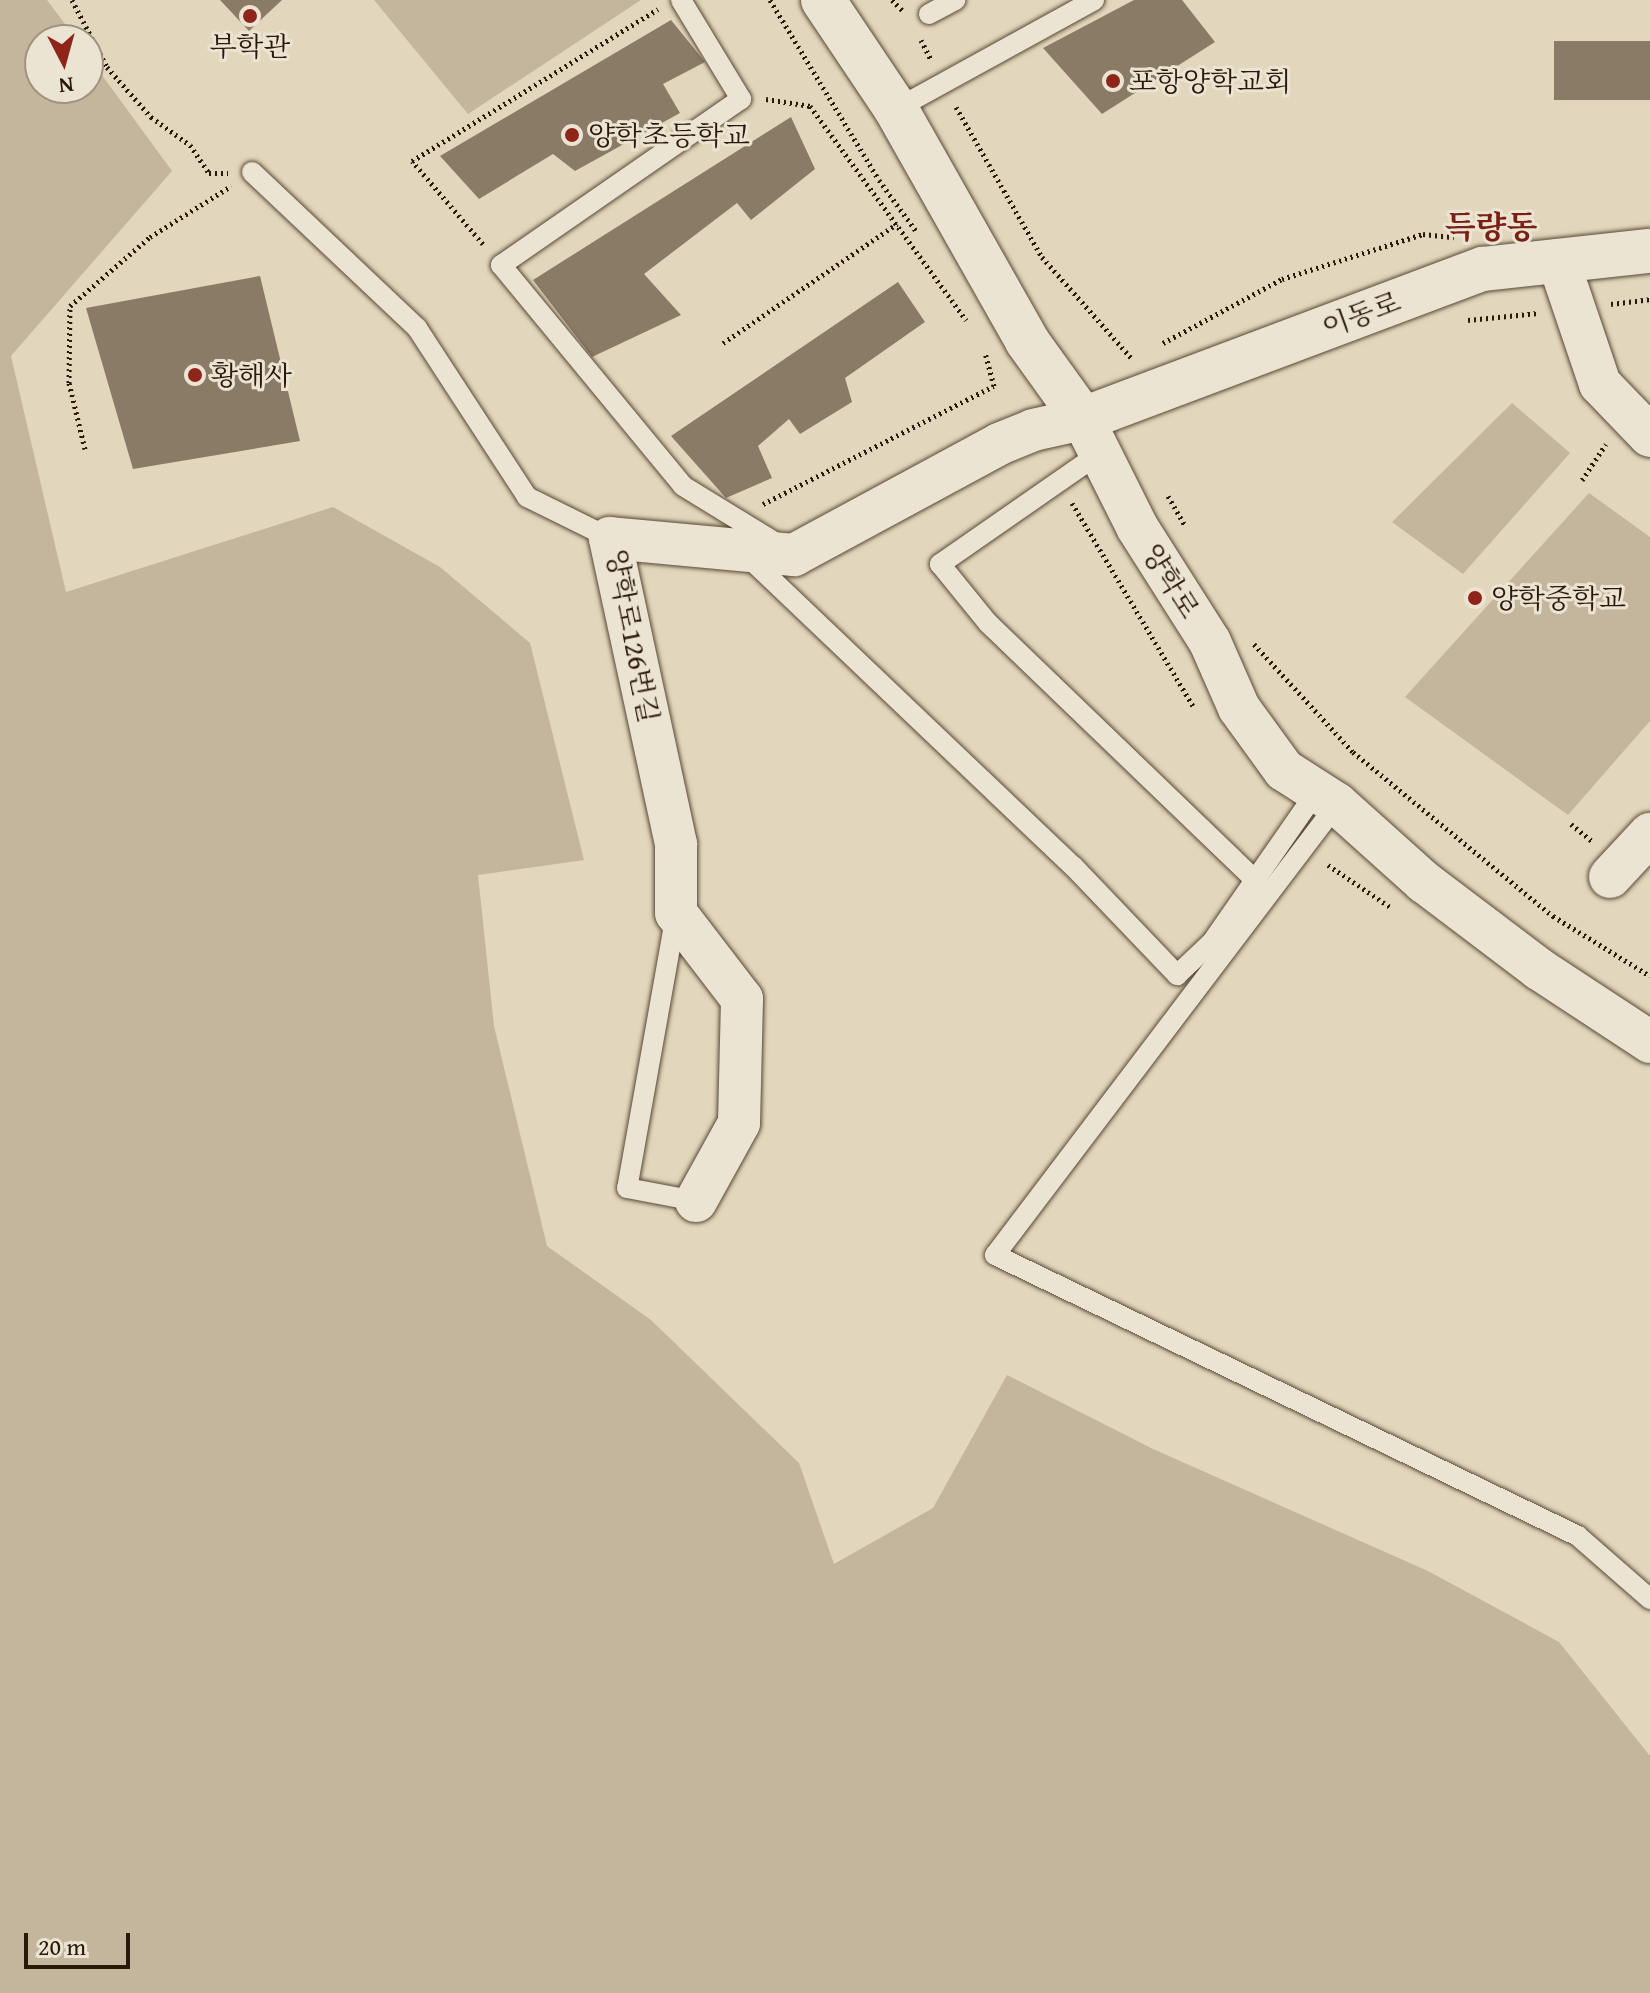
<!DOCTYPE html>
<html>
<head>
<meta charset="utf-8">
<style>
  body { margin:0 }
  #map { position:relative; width:1650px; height:1993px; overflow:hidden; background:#e2d6bc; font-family:"Gentium Book Plus","Noto Serif KR",serif }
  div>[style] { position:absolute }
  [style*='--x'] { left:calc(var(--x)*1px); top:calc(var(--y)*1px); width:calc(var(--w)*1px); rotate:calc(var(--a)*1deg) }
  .green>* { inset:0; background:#c3b69d }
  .building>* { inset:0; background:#8a7b66; transform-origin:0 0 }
  .path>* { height:5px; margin-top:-2.5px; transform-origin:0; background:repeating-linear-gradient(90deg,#2a1808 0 2px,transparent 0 6px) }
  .roads { filter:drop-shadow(0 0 2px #584835) drop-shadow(0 0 2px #584835) }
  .lane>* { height:20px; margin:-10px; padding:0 10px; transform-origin:10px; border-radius:10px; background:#ece4d3 }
  .street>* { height:42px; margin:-21px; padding:0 21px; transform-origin:21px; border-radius:21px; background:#ece4d3 }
  .secondary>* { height:44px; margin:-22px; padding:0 22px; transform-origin:22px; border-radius:22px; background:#ece4d3 }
  .dots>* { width:22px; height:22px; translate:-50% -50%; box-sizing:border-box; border:4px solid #ece4d3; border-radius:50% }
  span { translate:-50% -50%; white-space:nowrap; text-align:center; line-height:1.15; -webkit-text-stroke:6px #ece4d3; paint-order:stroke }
  .poi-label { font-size:28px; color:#2a1808 }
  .left { translate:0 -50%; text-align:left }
  .street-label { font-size:28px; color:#2a1808 }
  .quarter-label { font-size:32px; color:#7a1f14; font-weight:700 }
  .north { position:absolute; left:24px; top:24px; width:80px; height:80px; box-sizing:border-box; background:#ece4d3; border:2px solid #9e9282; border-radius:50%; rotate:174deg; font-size:22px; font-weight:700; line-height:32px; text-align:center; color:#2a1808 }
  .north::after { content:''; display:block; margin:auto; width:28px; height:36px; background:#8f2418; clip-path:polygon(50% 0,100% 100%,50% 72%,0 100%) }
  .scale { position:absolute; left:24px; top:1933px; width:106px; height:36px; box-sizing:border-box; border:4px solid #2a1808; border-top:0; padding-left:10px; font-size:24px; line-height:28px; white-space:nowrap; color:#2a1808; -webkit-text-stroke:6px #ece4d3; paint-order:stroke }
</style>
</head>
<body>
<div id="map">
  <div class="green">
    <div style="clip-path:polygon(0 0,47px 0,77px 40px,40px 40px,40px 88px,88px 88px,88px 56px,172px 171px,11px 356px,66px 592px,333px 507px,440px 567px,530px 643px,584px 860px,478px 875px,494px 1026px,547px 1246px,651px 1320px,799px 1463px,834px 1564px,933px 1508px,1007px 1375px,1153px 1449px,1428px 1571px,1559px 1642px,1650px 1756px,1650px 1993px,0 1993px)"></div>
    <div style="clip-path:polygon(374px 0,641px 0,468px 114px)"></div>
    <div style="clip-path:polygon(1512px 403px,1570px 453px,1463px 574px,1392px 522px)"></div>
    <div style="clip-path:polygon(1589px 493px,1650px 537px,1650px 721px,1568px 815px,1405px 697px)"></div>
  </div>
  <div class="building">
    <div style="clip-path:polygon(220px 0,282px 0,249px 31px)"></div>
    <div style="clip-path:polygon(1134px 0,1182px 0,1215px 42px,1102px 114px,1043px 48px)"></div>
    <div style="clip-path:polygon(671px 20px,705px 62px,663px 84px,680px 113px,575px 171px,553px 154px,479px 199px,440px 156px)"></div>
    <div style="left:1650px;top:41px;width:59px;height:96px;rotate:90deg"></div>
    <div style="clip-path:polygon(791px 117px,815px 169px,751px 220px,737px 203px,644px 274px,681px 315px,592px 357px,533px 280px)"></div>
    <div style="clip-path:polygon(260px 276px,300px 441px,133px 469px,86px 308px)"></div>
    <div style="clip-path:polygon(898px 282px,925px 322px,845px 378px,852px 402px,800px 434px,789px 419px,758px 446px,772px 478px,726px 498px,671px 436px)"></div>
  </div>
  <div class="path">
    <div style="--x:72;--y:0;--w:76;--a:62.4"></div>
    <div style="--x:107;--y:67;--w:67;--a:48.7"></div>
    <div style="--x:151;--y:117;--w:48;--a:35.7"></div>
    <div style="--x:190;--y:145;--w:34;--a:56"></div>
    <div style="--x:209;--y:173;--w:19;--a:0"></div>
    <div style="--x:770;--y:0;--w:210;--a:58.8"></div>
    <div style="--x:879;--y:180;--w:63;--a:54"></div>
    <div style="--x:892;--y:0;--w:16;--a:45"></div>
    <div style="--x:921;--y:40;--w:22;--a:63"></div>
    <div style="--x:766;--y:99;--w:45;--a:9"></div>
    <div style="--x:810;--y:106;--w:265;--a:53.9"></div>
    <div style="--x:956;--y:107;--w:173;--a:60.2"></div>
    <div style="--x:1042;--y:257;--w:137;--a:48.5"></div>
    <div style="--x:483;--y:244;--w:109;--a:-130.5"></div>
    <div style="--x:412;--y:161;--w:289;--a:-31.7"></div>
    <div style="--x:1611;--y:304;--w:39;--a:-7"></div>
    <div style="--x:1468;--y:320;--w:70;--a:-5.7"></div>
    <div style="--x:723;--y:343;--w:211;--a:-34.4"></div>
    <div style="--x:1163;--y:343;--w:135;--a:-28.3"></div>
    <div style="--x:1282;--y:279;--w:148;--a:-17.7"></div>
    <div style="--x:1423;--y:234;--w:31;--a:6"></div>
    <div style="--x:85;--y:449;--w:68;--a:-103.6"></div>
    <div style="--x:69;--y:383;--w:77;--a:-89.3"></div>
    <div style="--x:70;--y:306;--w:106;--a:-40.8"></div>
    <div style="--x:150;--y:237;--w:96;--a:-32.2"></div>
    <div style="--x:1582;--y:480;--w:43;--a:-56.3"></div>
    <div style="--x:1168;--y:496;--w:34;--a:60"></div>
    <div style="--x:1072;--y:503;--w:239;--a:59.2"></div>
    <div style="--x:763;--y:504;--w:259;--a:-27.1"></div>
    <div style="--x:994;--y:386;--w:34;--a:-105"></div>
    <div style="--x:1254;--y:644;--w:147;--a:47.5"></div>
    <div style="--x:1353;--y:752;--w:259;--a:39.4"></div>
    <div style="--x:1553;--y:916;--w:114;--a:31.7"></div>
    <div style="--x:1571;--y:824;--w:27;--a:39"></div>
    <div style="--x:1328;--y:865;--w:75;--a:34.1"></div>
  </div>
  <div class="roads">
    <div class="lane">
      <div style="--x:681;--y:0;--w:116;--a:58.8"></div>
      <div style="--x:741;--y:99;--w:292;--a:145.3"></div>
      <div style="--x:501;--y:265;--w:286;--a:50.5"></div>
      <div style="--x:683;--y:486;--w:115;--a:31.5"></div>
      <div style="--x:929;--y:14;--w:30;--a:-28"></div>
      <div style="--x:896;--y:109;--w:226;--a:-28.8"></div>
      <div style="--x:252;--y:172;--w:227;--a:43.4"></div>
      <div style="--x:417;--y:328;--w:202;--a:56.9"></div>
      <div style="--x:527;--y:497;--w:93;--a:26.3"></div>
      <div style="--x:1100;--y:453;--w:195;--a:145.2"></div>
      <div style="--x:940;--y:564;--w:76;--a:50.9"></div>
      <div style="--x:988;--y:623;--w:371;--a:43.9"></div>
      <div style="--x:747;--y:556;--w:450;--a:43.6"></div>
      <div style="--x:1073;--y:866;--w:151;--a:46.3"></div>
      <div style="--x:1177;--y:975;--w:48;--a:-43.3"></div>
      <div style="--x:1212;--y:942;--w:184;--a:-55.2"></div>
      <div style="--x:1337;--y:804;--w:566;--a:127.17"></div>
      <div style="--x:995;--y:1255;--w:647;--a:25.73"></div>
      <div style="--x:1578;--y:1536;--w:96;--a:41.2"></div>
      <div style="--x:676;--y:914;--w:278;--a:100.1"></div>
      <div style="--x:627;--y:1188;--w:70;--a:10.7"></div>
    </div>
    <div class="street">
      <div style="--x:1558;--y:260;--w:131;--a:71.3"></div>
      <div style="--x:1600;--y:384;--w:72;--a:46.1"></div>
      <div style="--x:1610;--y:877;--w:59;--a:-47.1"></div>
      <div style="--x:696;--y:1201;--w:89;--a:-61.1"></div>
      <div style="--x:739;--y:1123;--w:124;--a:-88.6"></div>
      <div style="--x:742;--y:999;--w:108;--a:-127.5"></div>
      <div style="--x:676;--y:913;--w:69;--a:-90"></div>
      <div style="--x:676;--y:844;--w:313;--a:-102.2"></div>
      <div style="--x:610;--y:538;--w:185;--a:5.3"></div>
      <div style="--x:794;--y:555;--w:233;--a:-28.4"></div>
      <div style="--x:999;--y:444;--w:37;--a:-22"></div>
      <div style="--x:1033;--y:430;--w:51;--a:-12.4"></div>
      <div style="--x:1083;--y:419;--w:121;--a:63.4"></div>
      <div style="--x:1137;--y:527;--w:136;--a:57.6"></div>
      <div style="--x:1210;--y:642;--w:72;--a:66.3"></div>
      <div style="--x:1239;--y:708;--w:77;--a:54"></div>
      <div style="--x:1284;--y:770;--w:63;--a:32.7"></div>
      <div style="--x:1337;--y:804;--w:117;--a:41.9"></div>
      <div style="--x:1424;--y:882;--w:144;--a:37.1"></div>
      <div style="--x:1539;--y:969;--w:133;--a:33.3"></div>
    </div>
    <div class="secondary">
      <div style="--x:823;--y:0;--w:131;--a:56.2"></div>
      <div style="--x:896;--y:109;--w:266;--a:60.5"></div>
      <div style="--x:1027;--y:341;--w:96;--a:54.3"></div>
      <div style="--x:1083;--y:419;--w:427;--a:-20.6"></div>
      <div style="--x:1483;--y:269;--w:168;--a:-6.2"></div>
    </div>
  </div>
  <div class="dots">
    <div style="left:250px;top:16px;background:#8f2418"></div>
    <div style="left:1113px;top:81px;background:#8f2418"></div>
    <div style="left:572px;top:135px;background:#8f2418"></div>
    <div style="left:195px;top:375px;background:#8f2418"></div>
    <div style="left:1475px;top:598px;background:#8f2418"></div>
  </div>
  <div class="poi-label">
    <span style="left:250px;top:46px">부학관</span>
    <span class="left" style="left:1129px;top:81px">포항양학교회</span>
    <span class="left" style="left:588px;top:135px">양학초등학교</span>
    <span class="left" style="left:211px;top:375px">황해사</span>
    <span class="left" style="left:1491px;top:598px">양학중학교</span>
  </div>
  <div class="street-label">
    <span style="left:1361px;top:314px;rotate:-20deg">이동로</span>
    <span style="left:1171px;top:581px;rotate:58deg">양학로</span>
    <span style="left:633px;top:636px;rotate:79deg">양학로126번길</span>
  </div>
  <div class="quarter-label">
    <span style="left:1491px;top:227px">득량동</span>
  </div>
  <div class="north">N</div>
  <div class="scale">20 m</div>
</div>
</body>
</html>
